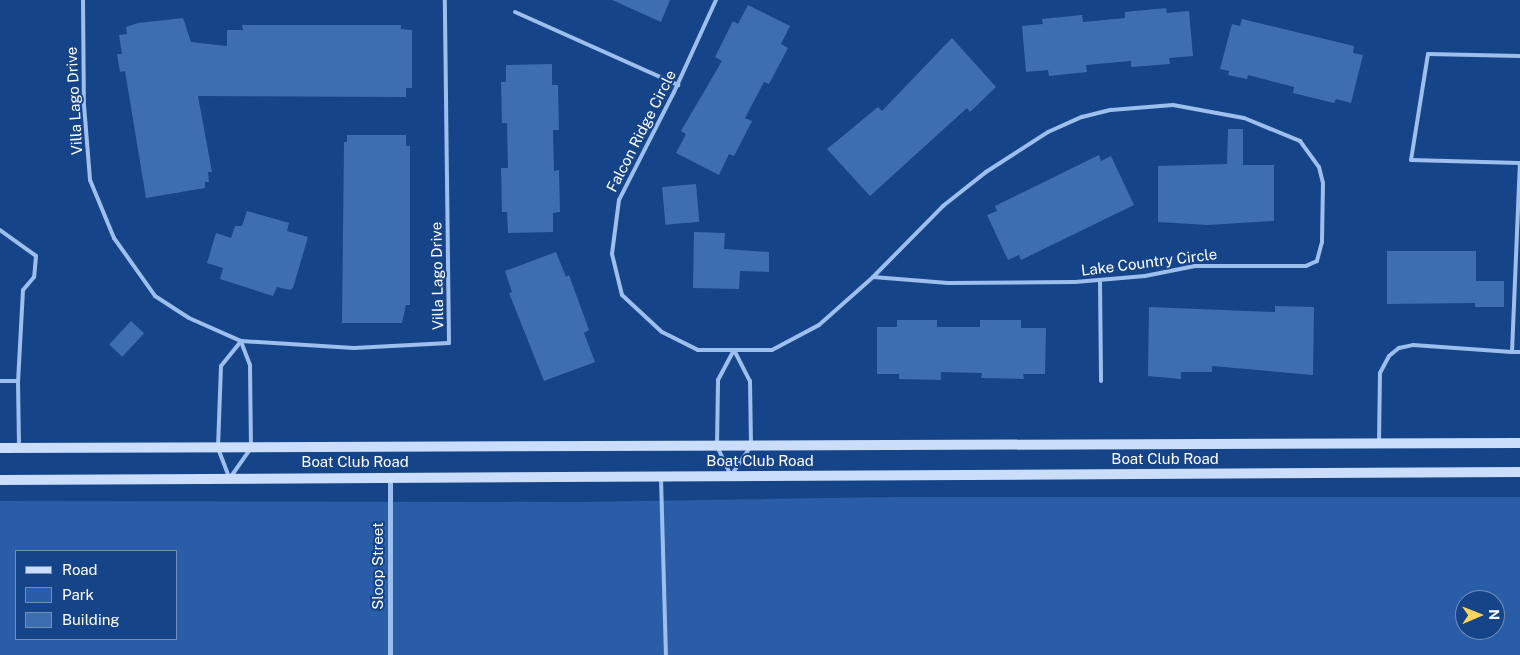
<!DOCTYPE html>
<html>
<head>
<meta charset="utf-8">
<style>
  body { margin:0 }
  #map { position:relative; width:1520px; height:655px; overflow:hidden; background:#164488; font-family:"Public Sans",sans-serif }
  div>[style] { position:absolute }
  [style*='--x'] { left:calc(var(--x)*1px); top:calc(var(--y)*1px); width:calc(var(--w)*1px); rotate:calc(var(--a)*1deg) }
  .green>* { inset:0; background:#295da7 }
  .building>* { inset:0; background:#3e6eb2; transform-origin:0 0 }
  .service>* { height:4px; margin:-2px; padding:0 2px; transform-origin:2px; border-radius:2px; background:#9dbfee }
  .minor>* { height:5px; margin:-2.5px; padding:0 2.5px; transform-origin:2.5px; border-radius:2.5px; background:#9dbfee }
  .secondary>* { height:10px; margin:-5px; padding:0 5px; transform-origin:5px; border-radius:5px; background:#caddfa }
  span { translate:-50% -50%; white-space:nowrap; text-align:center; line-height:1.15; -webkit-text-stroke:4px #164488; paint-order:stroke }
  .street-label { font-size:15px; color:#fff }
  .legend { position:absolute; left:15px; top:550px; width:162px; height:90px; box-sizing:border-box; background:#164488; border:1px solid #738fb8; margin:0; padding:6px 9px; list-style:none; font-size:15px; color:#fff }
  .legend li { display:flex; align-items:center; gap:10px; height:25px }
  .legend b { width:25px; border:1px solid #738fb8 }
  .north { position:absolute; left:1455px; top:590px; width:50px; height:50px; box-sizing:border-box; background:#164488; border:1px solid #738fb8; border-radius:50%; rotate:89deg; font-size:14px; font-weight:700; line-height:20px; text-align:center; color:#fff }
  .north::after { content:''; display:block; margin:auto; width:18px; height:22px; background:#ffd55a; clip-path:polygon(50% 0,100% 100%,50% 72%,0 100%) }
</style>
</head>
<body>
<div id="map">
  <div class="green">
    <div style="clip-path:polygon(evenodd,895px 497px,1520px 497px,1520px 655px,0 655px,0 501px,581px 502px,895px 497px,16px 551px,176px 551px,176px 639px,16px 639px,16px 551px,895px 497px,1465px 600px,1495px 600px,1495px 630px,1465px 630px,1465px 600px)"></div>
  </div>
  <div class="building">
    <div style="clip-path:polygon(612px 0,670px 0,661px 22px)"></div>
    <div style="clip-path:polygon(748px 5px,790px 26px,781px 44px,788px 48px,769px 84px,764px 82px,745px 118px,752px 121px,734px 156px,729px 154px,719px 175px,676px 153px,686px 134px,681px 131px,722px 61px,715px 57px,733px 21px,738px 24px)"></div>
    <div style="clip-path:polygon(1166px 8px,1167px 13px,1189px 11px,1193px 56px,1169px 58px,1170px 64px,1131px 67px,1131px 61px,1086px 65px,1087px 72px,1049px 76px,1048px 70px,1026px 72px,1022px 26px,1043px 24px,1042px 19px,1082px 15px,1083px 22px,1125px 18px,1125px 12px)"></div>
    <div style="clip-path:polygon(183px 18px,191px 42px,227px 46px,227px 30px,243px 30px,242px 25px,401px 25px,401px 29px,412px 30px,412px 88px,406px 88px,406px 97px,198px 96px,212px 172px,208px 172px,209px 182px,205px 182px,205px 188px,146px 198px,125px 71px,120px 72px,117px 54px,122px 54px,119px 35px,127px 34px,126px 27px,138px 23px)"></div>
    <div style="clip-path:polygon(1242px 19px,1354px 46px,1353px 53px,1363px 55px,1351px 103px,1336px 99px,1334px 103px,1293px 93px,1294px 87px,1248px 75px,1247px 79px,1228px 75px,1229px 71px,1220px 69px,1232px 24px,1240px 26px)"></div>
    <div style="clip-path:polygon(952px 38px,996px 87px,970px 112px,967px 108px,870px 196px,827px 149px,878px 107px,882px 111px)"></div>
    <div style="clip-path:polygon(552px 64px,552px 85px,558px 85px,559px 130px,553px 130px,554px 171px,559px 170px,560px 212px,553px 213px,553px 232px,508px 233px,507px 212px,502px 212px,501px 168px,508px 168px,507px 123px,502px 123px,501px 82px,506px 82px,506px 65px)"></div>
    <div style="clip-path:polygon(1228px 129px,1243px 129px,1243px 165px,1274px 165px,1274px 221px,1207px 225px,1158px 222px,1158px 166px,1227px 164px)"></div>
    <div style="clip-path:polygon(347px 135px,406px 135px,406px 146px,410px 146px,410px 305px,406px 305px,402px 323px,342px 323px,344px 142px,347px 142px)"></div>
    <div style="clip-path:polygon(1099px 155px,1101px 161px,1111px 156px,1134px 205px,1021px 260px,1019px 255px,1008px 260px,987px 215px,997px 211px,995px 206px)"></div>
    <div style="left:696px;top:184px;width:38px;height:34px;rotate:85deg"></div>
    <div style="clip-path:polygon(247px 211px,289px 223px,287px 231px,308px 237px,293px 288px,290px 290px,277px 287px,273px 296px,220px 279px,223px 268px,207px 263px,216px 233px,231px 238px,235px 226px,242px 226px)"></div>
    <div style="clip-path:polygon(694px 232px,725px 233px,724px 249px,769px 252px,769px 272px,740px 271px,739px 289px,693px 288px)"></div>
    <div style="clip-path:polygon(1387px 251px,1476px 251px,1476px 281px,1504px 281px,1504px 307px,1475px 307px,1475px 303px,1387px 304px)"></div>
    <div style="clip-path:polygon(556px 252px,566px 277px,569px 275px,589px 330px,584px 333px,595px 362px,544px 381px,509px 293px,512px 292px,505px 271px)"></div>
    <div style="clip-path:polygon(1275px 306px,1314px 307px,1313px 375px,1212px 366px,1212px 372px,1181px 372px,1181px 379px,1148px 376px,1149px 307px,1275px 312px)"></div>
    <div style="clip-path:polygon(897px 320px,937px 320px,937px 327px,980px 327px,980px 320px,1021px 320px,1021px 328px,1046px 328px,1045px 374px,1023px 374px,1024px 379px,981px 378px,982px 373px,941px 372px,941px 380px,899px 379px,899px 374px,877px 374px,877px 327px,897px 327px)"></div>
    <div style="left:131px;top:321px;width:18px;height:32px;rotate:43deg"></div>
  </div>
  <div class="service">
    <div style="--x:83;--y:0;--w:105;--a:89.5"></div>
    <div style="--x:84;--y:105;--w:75;--a:85.4"></div>
    <div style="--x:90;--y:180;--w:63;--a:67.5"></div>
    <div style="--x:114;--y:238;--w:71;--a:54.7"></div>
    <div style="--x:155;--y:296;--w:40;--a:32.9"></div>
    <div style="--x:189;--y:318;--w:57;--a:23.9"></div>
    <div style="--x:241;--y:341;--w:113;--a:3.5"></div>
    <div style="--x:354;--y:348;--w:95;--a:-3"></div>
    <div style="--x:449;--y:343;--w:343;--a:-90.7"></div>
    <div style="--x:716;--y:0;--w:101;--a:114.5"></div>
    <div style="--x:674;--y:92;--w:121;--a:117"></div>
    <div style="--x:619;--y:200;--w:54;--a:97.4"></div>
    <div style="--x:612;--y:254;--w:42;--a:76.3"></div>
    <div style="--x:622;--y:295;--w:54;--a:42.8"></div>
    <div style="--x:662;--y:332;--w:40;--a:26.6"></div>
    <div style="--x:698;--y:350;--w:74;--a:0"></div>
    <div style="--x:772;--y:350;--w:53;--a:-28"></div>
    <div style="--x:819;--y:325;--w:72;--a:-41.6"></div>
    <div style="--x:515;--y:12;--w:179;--a:24.1"></div>
    <div style="--x:1173;--y:105;--w:72;--a:10.4"></div>
    <div style="--x:1244;--y:118;--w:61;--a:22.3"></div>
    <div style="--x:1300;--y:141;--w:32;--a:54"></div>
    <div style="--x:1319;--y:167;--w:16;--a:76"></div>
    <div style="--x:1323;--y:183;--w:59;--a:91"></div>
    <div style="--x:1322;--y:242;--w:20;--a:105"></div>
    <div style="--x:1317;--y:261;--w:12;--a:156"></div>
    <div style="--x:1306;--y:266;--w:111;--a:180"></div>
    <div style="--x:1195;--y:266;--w:51;--a:168.7"></div>
    <div style="--x:1145;--y:276;--w:70;--a:175.1"></div>
    <div style="--x:1075;--y:282;--w:127;--a:179.5"></div>
    <div style="--x:948;--y:283;--w:75;--a:-175.4"></div>
    <div style="--x:873;--y:277;--w:100;--a:-45.4"></div>
    <div style="--x:943;--y:206;--w:55;--a:-38.3"></div>
    <div style="--x:986;--y:172;--w:74;--a:-32.8"></div>
    <div style="--x:1048;--y:132;--w:37;--a:-24"></div>
    <div style="--x:1082;--y:117;--w:30;--a:-14"></div>
    <div style="--x:1111;--y:110;--w:62;--a:-4.6"></div>
    <div style="--x:1519;--y:163;--w:108;--a:-178.4"></div>
    <div style="--x:1411;--y:160;--w:107;--a:-80.9"></div>
    <div style="--x:1428;--y:54;--w:92;--a:1.2"></div>
    <div style="--x:0;--y:230;--w:44;--a:35.8"></div>
    <div style="--x:36;--y:256;--w:21;--a:95"></div>
    <div style="--x:34;--y:277;--w:17;--a:130"></div>
    <div style="--x:23;--y:290;--w:91;--a:93.1"></div>
    <div style="--x:18;--y:381;--w:65;--a:89.1"></div>
    <div style="--x:1100;--y:281;--w:100;--a:89.4"></div>
    <div style="--x:734;--y:350;--w:35;--a:63"></div>
    <div style="--x:750;--y:381;--w:65;--a:89.1"></div>
    <div style="--x:751;--y:446;--w:36;--a:124"></div>
    <div style="--x:731;--y:476;--w:33;--a:-115"></div>
    <div style="--x:717;--y:446;--w:66;--a:-89.1"></div>
    <div style="--x:718;--y:380;--w:34;--a:-62"></div>
    <div style="--x:1512;--y:352;--w:8;--a:0"></div>
    <div style="--x:0;--y:381;--w:18;--a:0"></div>
    <div style="--x:1379;--y:443;--w:70;--a:-89.2"></div>
    <div style="--x:1380;--y:373;--w:19;--a:-62"></div>
    <div style="--x:1389;--y:356;--w:13;--a:-39"></div>
    <div style="--x:1399;--y:348;--w:14;--a:-12"></div>
    <div style="--x:1413;--y:345;--w:99;--a:4"></div>
    <div style="--x:1512;--y:352;--w:189;--a:-87.6"></div>
    <div style="--x:229;--y:477;--w:31;--a:-111"></div>
    <div style="--x:218;--y:448;--w:82;--a:-87.9"></div>
    <div style="--x:221;--y:366;--w:32;--a:-51"></div>
    <div style="--x:230;--y:478;--w:37;--a:-55"></div>
    <div style="--x:251;--y:448;--w:83;--a:-90.7"></div>
    <div style="--x:250;--y:365;--w:26;--a:-111"></div>
    <div style="--x:661;--y:478;--w:177;--a:88.4"></div>
  </div>
  <div class="minor">
    <div style="--x:390;--y:655;--w:178;--a:-90"></div>
  </div>
  <div class="secondary">
    <div style="--x:0;--y:448;--w:1520;--a:-0.19"></div>
    <div style="--x:0;--y:480;--w:1520;--a:-0.3"></div>
  </div>
  <div class="street-label">
    <span style="left:74px;top:101px;rotate:-93deg">Villa Lago Drive</span>
    <span style="left:641px;top:131px;rotate:-63deg">Falcon Ridge Circle</span>
    <span style="left:1149px;top:262px;rotate:-7deg">Lake Country Circle</span>
    <span style="left:437px;top:276px;rotate:-91deg">Villa Lago Drive</span>
    <span style="left:1165px;top:459px">Boat Club Road</span>
    <span style="left:760px;top:461px">Boat Club Road</span>
    <span style="left:355px;top:462px">Boat Club Road</span>
    <span style="left:378px;top:566px;rotate:-90deg">Sloop Street</span>
  </div>
  <ul class="legend">
  <li><b style="height:6px;background:#caddfa"></b>Road</li>
  <li><b style="height:14px;background:#295da7"></b>Park</li>
  <li><b style="height:14px;background:#3e6eb2"></b>Building</li>
  </ul>
  <div class="north">N</div>
</div>
</body>
</html>
